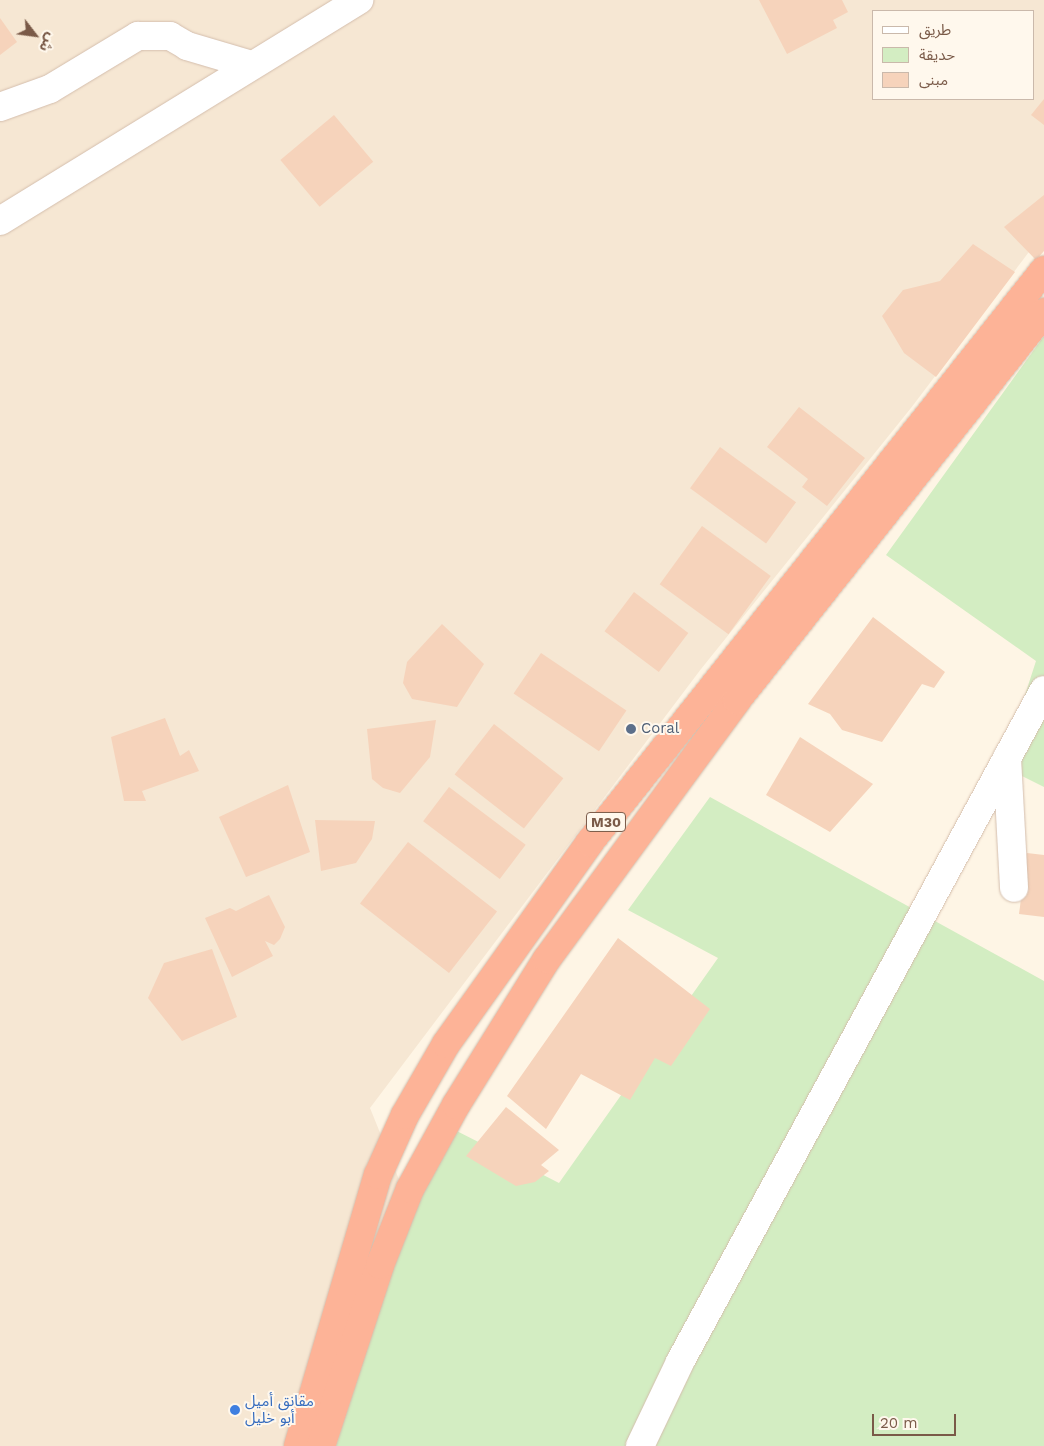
<!DOCTYPE html>
<html>
<head>
<meta charset="utf-8">
<style>
  body { margin:0 }
  #map { position:relative; width:1044px; height:1446px; overflow:hidden; background:#fef5e5; font-family:"Work Sans","Noto Sans Arabic",sans-serif }
  div>[style] { position:absolute }
  [style*='--x'] { left:calc(var(--x)*1px); top:calc(var(--y)*1px); width:calc(var(--w)*1px); rotate:calc(var(--a)*1deg) }
  .residential>* { inset:0; background:#f6e7d3 }
  .green>* { inset:0; background:#d3edc2 }
  .building>* { inset:0; background:#f6d3bb; transform-origin:0 0 }
  .roads { filter:drop-shadow(0 0 1px #d4bead) drop-shadow(0 0 1px #d4bead) }
  .minor>* { height:28px; margin:-14px; padding:0 14px; transform-origin:14px; border-radius:14px; background:#fff }
  .secondary>* { height:28px; margin:-14px; padding:0 14px; transform-origin:14px; border-radius:14px; background:#fff }
  .motorway>* { height:28px; margin:-14px; padding:0 14px; transform-origin:14px; border-radius:14px; background:#fdb397 }
  .dots>* { width:14px; height:14px; translate:-50% -50%; box-sizing:border-box; border:2px solid #fff8ed; border-radius:50% }
  span { translate:-50% -50%; white-space:nowrap; text-align:center; line-height:1.15; -webkit-text-stroke:4px #fff8ed; paint-order:stroke }
  .shield-label span { padding:1px 4px; background:#fff8ed; border:1px solid; border-radius:4px; -webkit-text-stroke-width:0 }
  .shield-label { font-size:14px; color:#7a5a48; font-weight:700 }
  .service-label { font-size:15px; color:#4e5e75 }
  .left { translate:0 -50%; text-align:left }
  .shop-label { font-size:15px; color:#366cbe }
  .legend { position:absolute; left:872px; top:10px; width:162px; height:90px; box-sizing:border-box; background:#fff8ed; border:1px solid #cab9ab; margin:0; padding:6px 9px; list-style:none; font-size:15px; color:#7a5a48 }
  .legend li { display:flex; align-items:center; gap:10px; height:25px }
  .legend b { width:25px; border:1px solid #cab9ab }
  .north { position:absolute; left:10px; top:10px; width:50px; height:50px; -webkit-text-stroke:4px #fff8ed; paint-order:stroke; rotate:120deg; font-size:14px; font-weight:700; line-height:20px; text-align:center; color:#7a5a48 }
  .north::after { content:''; display:block; margin:auto; width:18px; height:22px; background:#7a5a48; clip-path:polygon(50% 0,100% 100%,50% 72%,0 100%) }
  .scale { position:absolute; left:872px; top:1414px; width:84px; height:22px; box-sizing:border-box; border:2px solid #7a5a48; border-top:0; padding-left:6px; font-size:15px; line-height:18px; white-space:nowrap; color:#7a5a48; -webkit-text-stroke:4px #fff8ed; paint-order:stroke }
</style>
</head>
<body>
<div id="map">
  <div class="residential">
    <div style="clip-path:polygon(evenodd,0 0,1044px 0,1044px 232px,911px 408px,701px 669px,370px 1108px,507px 1446px,0 1446px,0 0,873px 11px,1033px 11px,1033px 99px,873px 99px,873px 11px)"></div>
  </div>
  <div class="green">
    <div style="clip-path:polygon(1044px 336px,1044px 787px,1002px 766px,1036px 661px,886px 555px)"></div>
    <div style="clip-path:polygon(710px 797px,1044px 981px,1044px 1446px,336px 1446px,439px 1122px,559px 1183px,718px 958px,628px 910px)"></div>
  </div>
  <div class="building">
    <div style="clip-path:polygon(759px 0,842px 0,848px 12px,833px 20px,837px 28px,787px 54px)"></div>
    <div style="clip-path:polygon(0 18px,17px 42px,0 55px)"></div>
    <div style="clip-path:polygon(1044px 99px,1044px 125px,1031px 115px)"></div>
    <div style="left:334px;top:115px;width:61px;height:70px;rotate:50deg"></div>
    <div style="clip-path:polygon(1044px 195px,1044px 251px,1036px 260px,1004px 227px)"></div>
    <div style="clip-path:polygon(973px 244px,1015px 272px,936px 377px,904px 353px,882px 316px,903px 290px,940px 281px)"></div>
    <div style="clip-path:polygon(799px 407px,865px 458px,827px 506px,802px 487px,808px 479px,767px 447px)"></div>
    <div style="left:720px;top:447px;width:94px;height:51px;rotate:36deg"></div>
    <div style="left:702px;top:526px;width:85px;height:72px;rotate:36deg"></div>
    <div style="left:634px;top:592px;width:68px;height:49px;rotate:37deg"></div>
    <div style="clip-path:polygon(873px 617px,945px 672px,934px 688px,922px 684px,882px 742px,842px 730px,830px 714px,808px 704px)"></div>
    <div style="clip-path:polygon(442px 624px,484px 664px,457px 707px,412px 699px,403px 683px,407px 662px)"></div>
    <div style="left:541px;top:653px;width:103px;height:49px;rotate:34deg"></div>
    <div style="clip-path:polygon(165px 718px,180px 756px,189px 750px,199px 771px,142px 791px,146px 801px,124px 801px,111px 737px)"></div>
    <div style="clip-path:polygon(436px 720px,430px 757px,400px 793px,383px 788px,372px 779px,367px 729px)"></div>
    <div style="left:494px;top:724px;width:88px;height:64px;rotate:38deg"></div>
    <div style="clip-path:polygon(800px 737px,873px 784px,830px 832px,766px 795px)"></div>
    <div style="clip-path:polygon(288px 785px,310px 852px,246px 877px,219px 817px)"></div>
    <div style="left:449px;top:787px;width:96px;height:43px;rotate:37deg"></div>
    <div style="clip-path:polygon(315px 820px,375px 821px,372px 839px,356px 863px,321px 871px)"></div>
    <div style="left:408px;top:842px;width:113px;height:78px;rotate:38deg"></div>
    <div style="clip-path:polygon(1027px 853px,1044px 855px,1044px 917px,1019px 914px)"></div>
    <div style="clip-path:polygon(269px 895px,285px 927px,280px 939px,274px 945px,265px 941px,273px 956px,232px 977px,205px 918px,230px 908px,236px 911px)"></div>
    <div style="clip-path:polygon(618px 938px,710px 1009px,671px 1066px,655px 1058px,630px 1100px,581px 1074px,546px 1129px,507px 1096px)"></div>
    <div style="clip-path:polygon(212px 949px,237px 1017px,182px 1041px,148px 998px,164px 963px)"></div>
    <div style="clip-path:polygon(506px 1107px,559px 1150px,541px 1165px,549px 1171px,535px 1182px,516px 1186px,466px 1156px)"></div>
  </div>
  <div class="roads">
    <div class="minor">
      <div style="--x:0;--y:107;--w:53;--a:-19.8"></div>
      <div style="--x:50;--y:89;--w:103;--a:-31.1"></div>
      <div style="--x:138;--y:36;--w:32;--a:0"></div>
      <div style="--x:170;--y:36;--w:20;--a:30"></div>
      <div style="--x:187;--y:46;--w:67;--a:16.5"></div>
      <div style="--x:1007;--y:758;--w:130;--a:86.9"></div>
      <div style="--x:640;--y:1446;--w:93;--a:-64.5"></div>
      <div style="--x:680;--y:1362;--w:764;--a:-61.56"></div>
    </div>
    <div class="secondary">
      <div style="--x:0;--y:221;--w:422;--a:-31.6"></div>
    </div>
    <div class="motorway">
      <div style="--x:298;--y:1446;--w:283;--a:-73.6"></div>
      <div style="--x:378;--y:1175;--w:66;--a:-65.8"></div>
      <div style="--x:405;--y:1115;--w:82;--a:-60"></div>
      <div style="--x:446;--y:1044;--w:248;--a:-54.5"></div>
      <div style="--x:590;--y:842;--w:730;--a:-51.56"></div>
      <div style="--x:321;--y:1446;--w:190;--a:-71.9"></div>
      <div style="--x:380;--y:1265;--w:82;--a:-68.5"></div>
      <div style="--x:410;--y:1189;--w:96;--a:-61.3"></div>
      <div style="--x:456;--y:1105;--w:172;--a:-58.1"></div>
      <div style="--x:547;--y:959;--w:321;--a:-53.7"></div>
      <div style="--x:737;--y:700;--w:495;--a:-51.6"></div>
    </div>
  </div>
  <div class="dots">
    <div style="left:631px;top:729px;background:#5c6f8a"></div>
    <div style="left:235px;top:1410px;background:#3f7fe0"></div>
  </div>
  <div class="shield-label">
    <span style="left:606px;top:822px">M30</span>
  </div>
  <div class="service-label">
    <span class="left" style="left:641px;top:729px">Coral</span>
  </div>
  <div class="shop-label">
    <span class="left" style="left:245px;top:1410px">مقانق أميل<br>أبو خليل</span>
  </div>
  <ul class="legend">
  <li><b style="height:6px;background:#fff"></b>طريق</li>
  <li><b style="height:14px;background:#d3edc2"></b>حديقة</li>
  <li><b style="height:14px;background:#f6d3bb"></b>مبنى</li>
  </ul>
  <div class="north">ش</div>
  <div class="scale">20 m</div>
</div>
</body>
</html>
